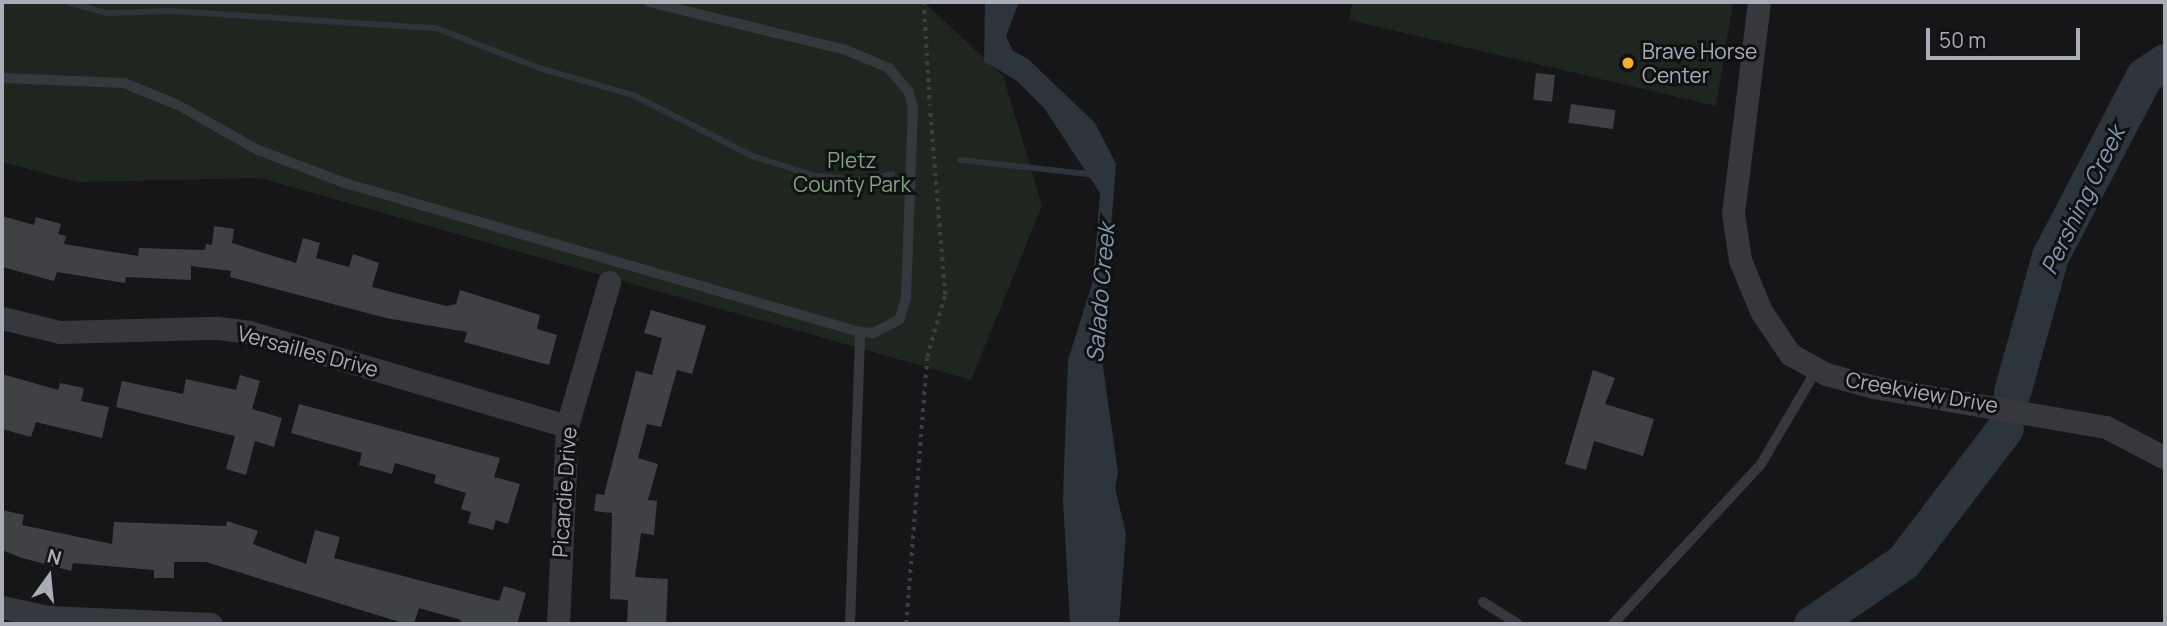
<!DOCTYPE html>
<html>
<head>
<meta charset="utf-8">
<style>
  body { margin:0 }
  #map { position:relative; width:2167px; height:626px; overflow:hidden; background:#161618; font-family:Manrope,sans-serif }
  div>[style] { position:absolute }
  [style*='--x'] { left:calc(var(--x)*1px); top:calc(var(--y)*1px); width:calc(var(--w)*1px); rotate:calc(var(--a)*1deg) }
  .green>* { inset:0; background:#1e261f }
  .water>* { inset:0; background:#2c353c }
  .stream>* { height:6px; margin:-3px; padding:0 3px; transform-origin:3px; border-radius:3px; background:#2c353c }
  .river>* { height:37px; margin:-18.5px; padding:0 18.5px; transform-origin:18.5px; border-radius:18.5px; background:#2c353c }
  .building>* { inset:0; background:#404145; transform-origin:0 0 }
  .path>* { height:3.5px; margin-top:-1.75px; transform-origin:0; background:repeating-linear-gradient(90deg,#3d3f44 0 3.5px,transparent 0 8.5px) }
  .service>* { height:10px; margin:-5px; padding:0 5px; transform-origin:5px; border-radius:5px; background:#37383d }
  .minor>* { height:23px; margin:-11.5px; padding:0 11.5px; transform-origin:11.5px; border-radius:11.5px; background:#37383d }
  .dots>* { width:19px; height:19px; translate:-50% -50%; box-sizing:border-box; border:4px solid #111113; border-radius:50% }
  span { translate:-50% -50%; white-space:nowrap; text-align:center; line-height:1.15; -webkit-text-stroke:6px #111113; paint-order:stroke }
  .poi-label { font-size:21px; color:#a8adb8 }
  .left { translate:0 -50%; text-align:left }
  .park-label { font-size:21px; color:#7fa381 }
  .street-label { font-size:21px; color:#a8adb8 }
  .water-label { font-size:23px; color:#7f9bb3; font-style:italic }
  .frame { position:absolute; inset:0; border:4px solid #a8adb8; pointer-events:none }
  .north { position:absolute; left:14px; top:542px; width:70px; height:70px; -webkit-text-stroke:5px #111113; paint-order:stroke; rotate:15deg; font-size:19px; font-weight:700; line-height:28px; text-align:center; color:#a8adb8 }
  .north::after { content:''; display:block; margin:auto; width:24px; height:32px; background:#a8adb8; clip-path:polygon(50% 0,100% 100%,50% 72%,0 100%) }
  .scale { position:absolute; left:1926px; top:28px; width:154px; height:32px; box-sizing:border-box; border:4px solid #a8adb8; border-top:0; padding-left:9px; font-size:21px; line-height:24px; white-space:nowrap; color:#a8adb8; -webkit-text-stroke:5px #111113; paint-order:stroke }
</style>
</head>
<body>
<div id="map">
  <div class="green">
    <div style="clip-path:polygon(2px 2px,924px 2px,1003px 76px,1042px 206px,971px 380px,260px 178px,78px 182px,2px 162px)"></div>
    <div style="clip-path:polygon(1352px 2px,1733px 2px,1716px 106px,1349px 20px)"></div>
  </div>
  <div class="water">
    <div style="clip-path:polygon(985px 2px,1019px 2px,1006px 36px,1013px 51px,1028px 59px,1095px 123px,1116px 164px,1101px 353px,1118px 472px,1115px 488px,1126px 534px,1119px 624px,1070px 624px,1063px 499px,1068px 360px,1093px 281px,1100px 193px,1044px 108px,1017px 81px,984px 61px)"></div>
  </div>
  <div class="stream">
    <div style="--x:67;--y:2;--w:41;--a:15.4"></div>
    <div style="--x:107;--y:13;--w:63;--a:-1.8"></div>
    <div style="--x:170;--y:11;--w:267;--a:3.7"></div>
    <div style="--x:436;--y:28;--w:110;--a:21.2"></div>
    <div style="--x:539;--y:68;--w:98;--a:16"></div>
    <div style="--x:633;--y:95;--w:134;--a:27.1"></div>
    <div style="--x:752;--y:156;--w:67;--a:17.4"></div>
    <div style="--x:816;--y:176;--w:47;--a:4.9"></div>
    <div style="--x:863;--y:180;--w:30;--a:-12"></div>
    <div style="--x:960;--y:160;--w:138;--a:6.2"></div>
  </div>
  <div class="river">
    <div style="--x:2012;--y:392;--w:141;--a:-74.4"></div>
    <div style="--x:2050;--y:256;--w:203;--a:-62.4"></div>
    <div style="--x:2144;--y:76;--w:25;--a:-34"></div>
    <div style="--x:1812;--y:624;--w:110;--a:-34.3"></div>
    <div style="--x:1903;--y:562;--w:168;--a:-52.7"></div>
  </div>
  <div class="building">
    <div style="left:1536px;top:73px;width:19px;height:27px;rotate:6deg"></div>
    <div style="left:1571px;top:104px;width:45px;height:19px;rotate:8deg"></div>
    <div style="clip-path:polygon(2px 216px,34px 225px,36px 217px,61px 224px,58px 234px,66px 236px,64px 244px,138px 256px,139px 248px,205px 250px,206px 244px,212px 245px,214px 226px,234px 229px,232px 243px,296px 263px,303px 238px,320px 243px,316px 258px,349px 267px,353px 254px,379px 263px,372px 287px,446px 306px,456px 304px,460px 290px,540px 315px,537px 329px,557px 335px,549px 365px,464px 342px,467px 332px,386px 318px,230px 277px,231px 271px,191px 266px,191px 280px,126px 277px,125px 283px,57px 272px,54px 281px,2px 267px)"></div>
    <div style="clip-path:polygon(651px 310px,706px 326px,692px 374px,677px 370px,661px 427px,647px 424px,638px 458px,658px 464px,648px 500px,657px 501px,654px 535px,641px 533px,635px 577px,668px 579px,666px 624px,627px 624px,628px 600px,610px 599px,612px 513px,594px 511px,596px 494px,604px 495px,636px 371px,652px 375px,662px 338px,644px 333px)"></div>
    <div style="clip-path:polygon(1593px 370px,1615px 378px,1605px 404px,1654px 419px,1643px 456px,1594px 441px,1586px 470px,1565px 464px)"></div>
    <div style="clip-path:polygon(2px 374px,58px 390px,60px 383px,84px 388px,81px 401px,109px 407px,102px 438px,36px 422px,31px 437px,2px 429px)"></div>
    <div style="clip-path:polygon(240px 375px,260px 381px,252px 409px,282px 418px,274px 447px,255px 441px,246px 475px,226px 469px,235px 436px,116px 407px,122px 381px,183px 394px,186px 379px,236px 390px)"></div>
    <div style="clip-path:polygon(299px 404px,500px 458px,494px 477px,520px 484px,508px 524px,496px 520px,493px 530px,468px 523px,471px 512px,461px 509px,466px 493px,434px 483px,436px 475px,395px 463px,392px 474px,359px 465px,362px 453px,291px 433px)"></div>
    <div style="clip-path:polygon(2px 510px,24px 515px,22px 525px,112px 544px,114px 522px,226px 526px,227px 521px,258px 531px,253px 544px,306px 564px,315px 530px,340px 537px,334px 558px,499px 601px,504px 586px,526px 593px,517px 624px,460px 624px,461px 620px,419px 608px,414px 624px,406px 624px,206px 562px,174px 562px,174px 578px,154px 578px,154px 570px,73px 563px,71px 571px,22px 558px,2px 550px)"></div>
  </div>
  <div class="path">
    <div style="--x:924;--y:2;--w:104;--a:86.7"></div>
    <div style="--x:906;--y:624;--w:268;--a:-85.5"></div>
    <div style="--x:927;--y:357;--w:65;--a:-73.8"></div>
    <div style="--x:945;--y:295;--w:183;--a:-94.7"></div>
  </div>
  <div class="service">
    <div style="--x:2;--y:78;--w:122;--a:2.3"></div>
    <div style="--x:124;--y:83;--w:58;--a:22.2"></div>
    <div style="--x:178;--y:105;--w:92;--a:29.4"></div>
    <div style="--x:258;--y:150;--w:93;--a:20.8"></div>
    <div style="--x:345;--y:183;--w:536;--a:16.14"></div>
    <div style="--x:860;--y:332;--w:13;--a:4"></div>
    <div style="--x:873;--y:333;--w:29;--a:-27"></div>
    <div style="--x:899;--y:320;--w:23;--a:-72"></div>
    <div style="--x:906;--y:298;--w:191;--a:-87.9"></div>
    <div style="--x:913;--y:107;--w:17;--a:-107"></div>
    <div style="--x:908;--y:91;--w:30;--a:-130"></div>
    <div style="--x:889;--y:68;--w:47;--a:-157.3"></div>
    <div style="--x:846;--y:50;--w:203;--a:-166.3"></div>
    <div style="--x:1483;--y:602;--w:41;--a:32.2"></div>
    <div style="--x:850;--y:624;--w:292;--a:-88"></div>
    <div style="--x:1613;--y:624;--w:218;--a:-47.2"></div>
    <div style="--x:1761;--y:464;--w:110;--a:-59.5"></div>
  </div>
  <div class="minor">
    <div style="--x:1759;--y:2;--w:213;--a:97"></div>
    <div style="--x:1733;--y:213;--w:48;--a:81.5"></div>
    <div style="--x:1740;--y:260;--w:55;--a:67.6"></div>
    <div style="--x:1761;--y:311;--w:52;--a:56"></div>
    <div style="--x:1790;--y:354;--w:41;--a:29.1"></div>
    <div style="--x:1826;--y:374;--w:50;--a:15.2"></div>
    <div style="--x:1874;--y:387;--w:235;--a:9.8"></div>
    <div style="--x:2106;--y:427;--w:67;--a:27.7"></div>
    <div style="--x:2;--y:318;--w:60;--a:13.6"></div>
    <div style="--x:60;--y:332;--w:158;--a:-1.5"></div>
    <div style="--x:218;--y:328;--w:31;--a:7"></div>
    <div style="--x:249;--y:332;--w:332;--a:16.5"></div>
    <div style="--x:2;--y:607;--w:47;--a:12.3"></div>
    <div style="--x:48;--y:617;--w:163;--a:2.5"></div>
    <div style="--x:558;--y:624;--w:198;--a:-87.4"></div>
    <div style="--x:567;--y:426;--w:150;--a:-73.7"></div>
  </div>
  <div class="dots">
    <div style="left:1628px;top:63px;background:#f2b134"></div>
  </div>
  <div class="poi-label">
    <span class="left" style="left:1642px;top:63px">Brave Horse<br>Center</span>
  </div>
  <div class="park-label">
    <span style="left:852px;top:172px">Pletz<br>County Park</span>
  </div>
  <div class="street-label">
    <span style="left:308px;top:351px;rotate:15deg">Versailles Drive</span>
    <span style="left:1922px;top:392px;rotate:10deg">Creekview Drive</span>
    <span style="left:564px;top:492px;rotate:-86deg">Picardie Drive</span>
  </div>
  <div class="water-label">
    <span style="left:2082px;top:200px;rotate:-64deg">Pershing Creek</span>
    <span style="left:1100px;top:293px;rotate:-85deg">Salado Creek</span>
  </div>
  <div class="frame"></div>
  <div class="north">N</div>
  <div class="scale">50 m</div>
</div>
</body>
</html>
